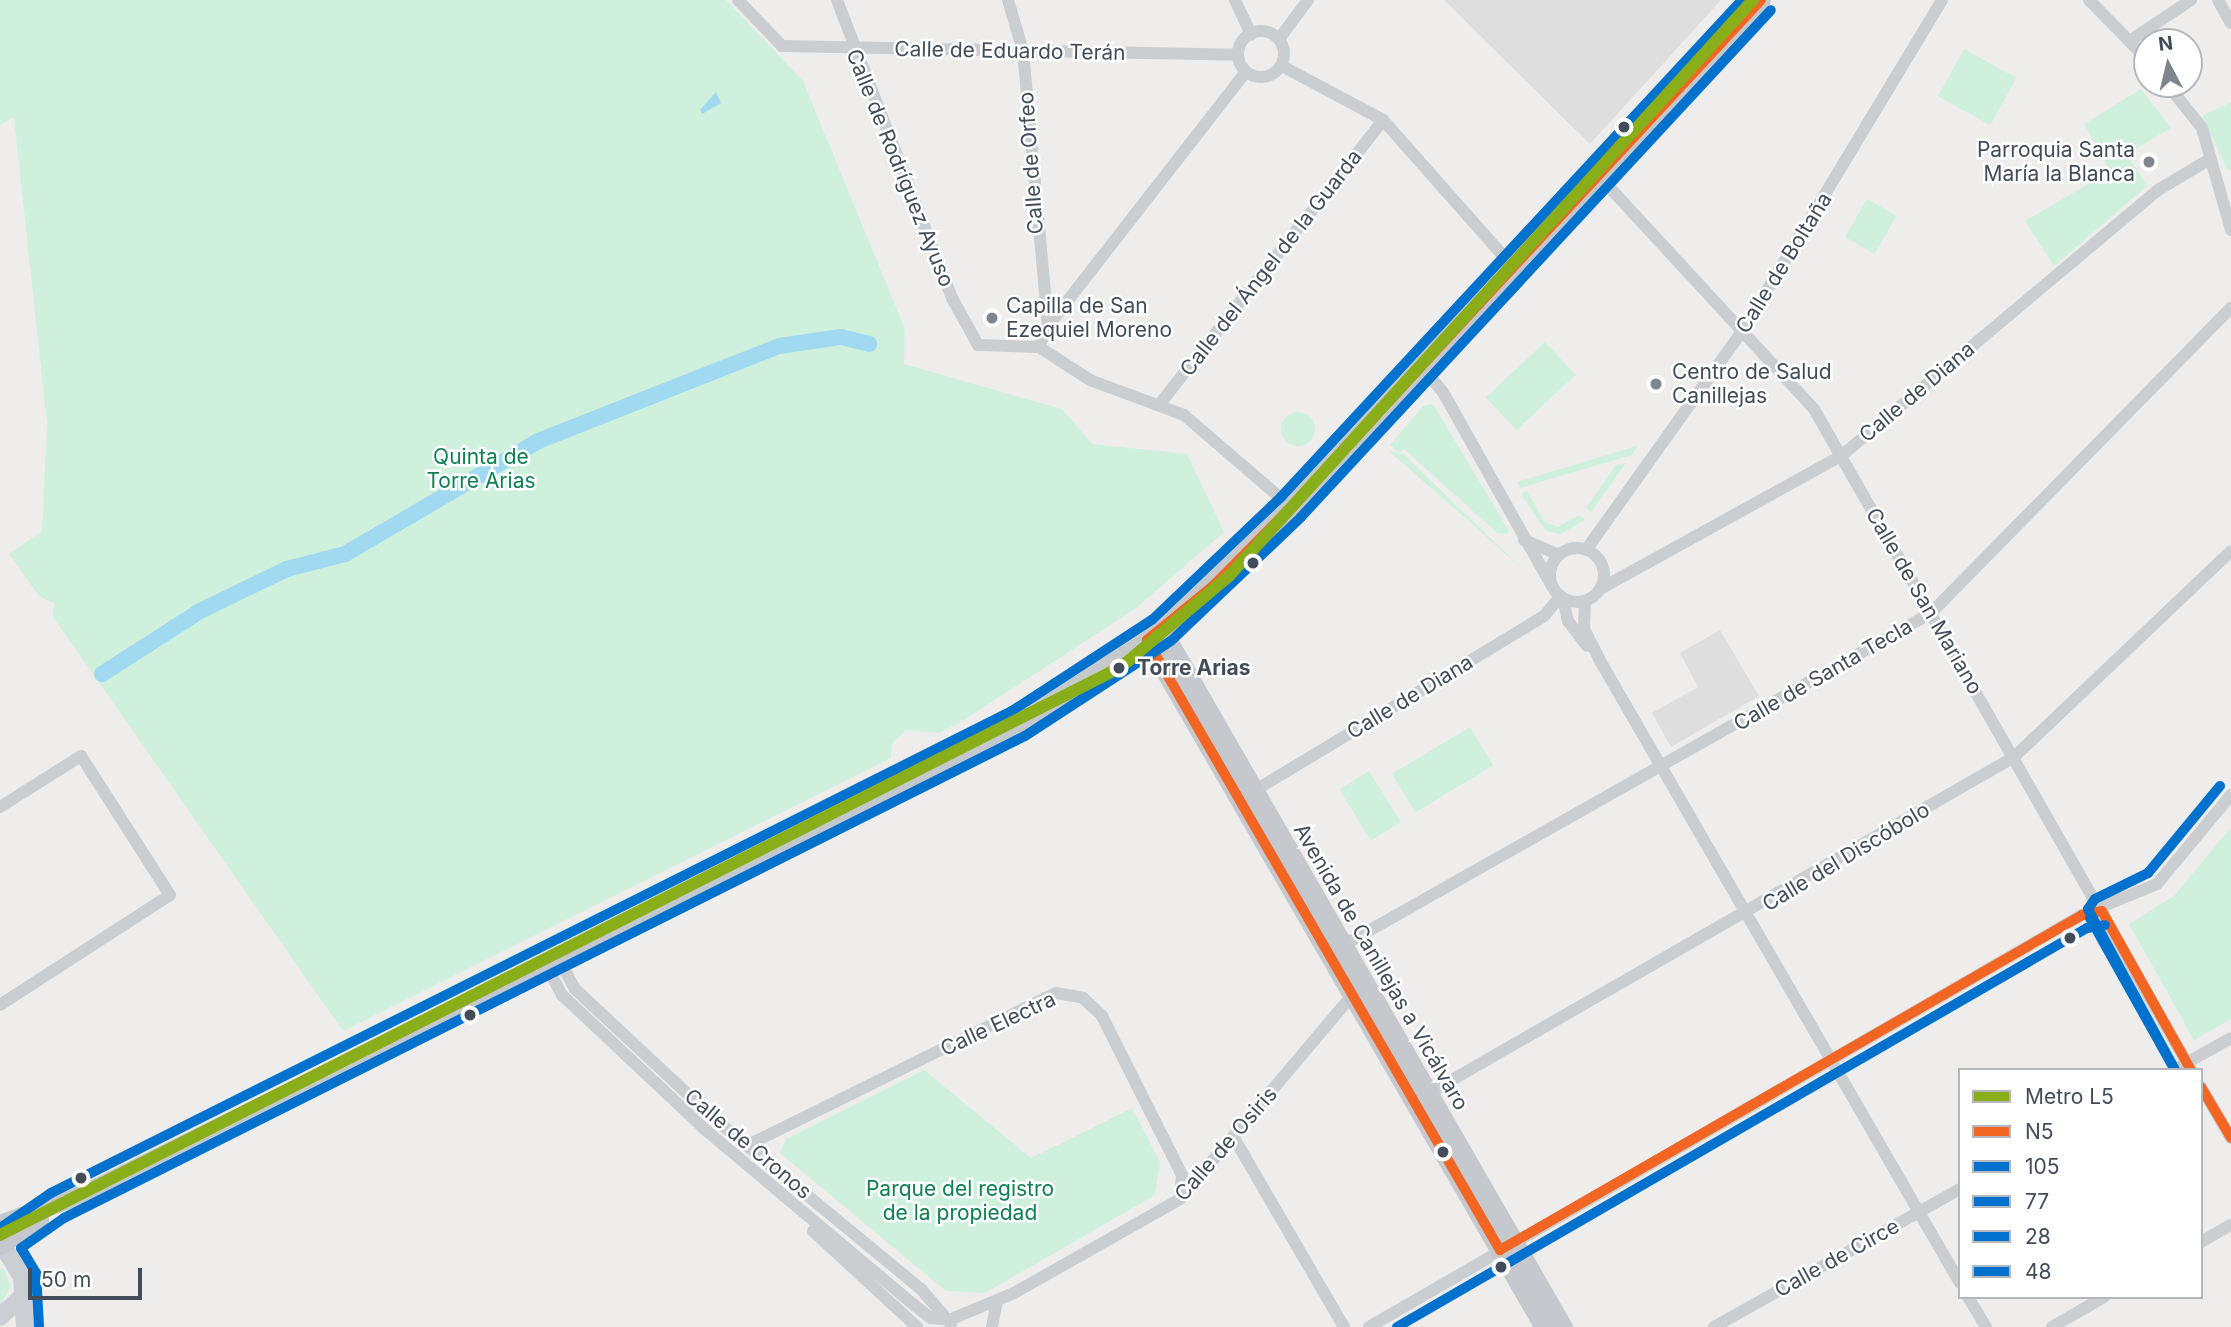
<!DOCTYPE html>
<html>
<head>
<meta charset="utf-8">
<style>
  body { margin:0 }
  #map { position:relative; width:2231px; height:1327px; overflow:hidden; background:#eeedec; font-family:Inter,sans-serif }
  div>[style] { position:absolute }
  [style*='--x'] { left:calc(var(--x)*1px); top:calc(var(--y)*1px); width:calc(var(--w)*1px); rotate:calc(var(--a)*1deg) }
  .education>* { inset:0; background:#dfdede }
  .green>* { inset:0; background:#cff0dd; transform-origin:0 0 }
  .round { border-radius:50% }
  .water>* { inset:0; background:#a0d9f0 }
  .canal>* { height:16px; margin:-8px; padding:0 8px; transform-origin:8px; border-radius:8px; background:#a0d9f0 }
  .minor>* { height:12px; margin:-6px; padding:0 6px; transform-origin:6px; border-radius:6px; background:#caced1 }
  .minor>.ring { margin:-6px; padding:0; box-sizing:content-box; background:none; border:12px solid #caced1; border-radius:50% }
  .secondary>* { height:18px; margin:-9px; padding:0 9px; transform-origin:9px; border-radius:9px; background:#cbced2 }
  .primary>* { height:19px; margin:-9.5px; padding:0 9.5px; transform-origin:9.5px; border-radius:9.5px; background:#c5c8cd }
  .bus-1>* { height:10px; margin:-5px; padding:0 5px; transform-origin:5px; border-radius:5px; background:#f26522 }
  .bus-2>* { height:10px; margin:-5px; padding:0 5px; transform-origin:5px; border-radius:5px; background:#0072ce }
  .bus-3>* { height:10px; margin:-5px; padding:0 5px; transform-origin:5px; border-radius:5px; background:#0072ce }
  .bus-4>* { height:10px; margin:-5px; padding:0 5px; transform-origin:5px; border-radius:5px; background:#0072ce }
  .bus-5>* { height:10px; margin:-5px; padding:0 5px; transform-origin:5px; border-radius:5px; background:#0072ce }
  .metro-1>* { height:12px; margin:-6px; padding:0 6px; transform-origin:6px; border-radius:6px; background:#8aae19 }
  .dots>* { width:19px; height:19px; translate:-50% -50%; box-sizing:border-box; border:4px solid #fff; border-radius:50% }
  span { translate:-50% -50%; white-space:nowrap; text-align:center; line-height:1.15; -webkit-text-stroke:5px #fff; paint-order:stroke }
  .street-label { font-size:21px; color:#434d5a }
  .poi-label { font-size:21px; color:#434d5a }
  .right { translate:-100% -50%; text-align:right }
  .left { translate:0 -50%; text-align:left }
  .park-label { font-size:21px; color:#0f8051 }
  .stop-label { font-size:21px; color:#434d5a; font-weight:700 }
  .legend { position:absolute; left:1958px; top:1068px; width:245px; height:231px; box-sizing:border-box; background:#fff; border:2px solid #b4b8bd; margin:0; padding:9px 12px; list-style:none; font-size:21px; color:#434d5a }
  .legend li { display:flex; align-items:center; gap:14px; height:35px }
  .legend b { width:35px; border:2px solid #b4b8bd }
  .north { position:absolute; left:2133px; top:28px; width:70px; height:70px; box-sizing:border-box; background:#fff; border:2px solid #b4b8bd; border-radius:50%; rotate:353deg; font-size:19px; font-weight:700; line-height:28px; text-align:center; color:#434d5a }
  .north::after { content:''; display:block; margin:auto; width:24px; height:32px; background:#7f858d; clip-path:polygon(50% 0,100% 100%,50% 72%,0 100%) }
  .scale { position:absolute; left:28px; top:1268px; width:114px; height:32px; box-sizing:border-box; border:4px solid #434d5a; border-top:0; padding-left:9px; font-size:21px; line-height:24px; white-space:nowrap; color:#434d5a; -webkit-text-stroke:5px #fff; paint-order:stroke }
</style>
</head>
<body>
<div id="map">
  <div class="education">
    <div style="clip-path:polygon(1444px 0,1721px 0,1590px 144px)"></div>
    <div style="clip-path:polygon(1720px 630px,1759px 696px,1671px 747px,1652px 713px,1698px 687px,1680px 653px)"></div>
  </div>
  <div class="green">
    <div style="clip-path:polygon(0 0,726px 0,803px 81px,905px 329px,904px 364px,1062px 409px,1092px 444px,1187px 454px,1224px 532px,1136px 608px,961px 722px,939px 733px,906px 730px,892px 743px,891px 758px,343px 1031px,53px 617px,54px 603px,39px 596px,9px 554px,42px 531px,47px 424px,14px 117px,0 125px)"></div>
    <div style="left:1964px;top:49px;width:60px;height:54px;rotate:29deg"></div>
    <div style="clip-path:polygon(2141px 89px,2171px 128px,2127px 154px,2147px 186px,2054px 266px,2025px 221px,2110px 171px,2084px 124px)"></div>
    <div style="clip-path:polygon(2231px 102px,2231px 169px,2228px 171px,2202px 116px)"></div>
    <div style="left:1867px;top:199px;width:34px;height:44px;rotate:30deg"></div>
    <div style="left:1545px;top:342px;width:45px;height:81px;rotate:47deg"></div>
    <div style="clip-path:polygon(1433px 404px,1509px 531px,1507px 534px,1497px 533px,1404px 449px,1399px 453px,1390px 445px,1423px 406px)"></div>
    <div class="round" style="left:1281px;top:412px;width:34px;height:34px"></div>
    <div style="clip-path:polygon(1637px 446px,1632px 455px,1520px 488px,1517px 482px)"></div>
    <div style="clip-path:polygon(1389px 451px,1403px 454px,1527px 573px,1456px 510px)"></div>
    <div style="clip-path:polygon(1626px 463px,1591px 512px,1586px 508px,1616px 465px)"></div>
    <div style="clip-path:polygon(1527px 491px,1545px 522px,1558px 527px,1579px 515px,1585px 520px,1560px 534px,1546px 531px,1521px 494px)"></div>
    <div style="left:1470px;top:727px;width:45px;height:91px;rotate:59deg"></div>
    <div style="left:1369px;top:771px;width:60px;height:35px;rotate:58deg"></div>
    <div style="clip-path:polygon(2231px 827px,2231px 1019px,2194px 1040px,2129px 924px,2174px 896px)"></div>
    <div style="clip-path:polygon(924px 1070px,1031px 1158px,1132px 1108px,1160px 1162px,1155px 1195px,985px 1293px,946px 1291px,780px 1153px,786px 1139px)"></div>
    <div style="clip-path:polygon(3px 1268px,11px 1286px,0 1307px,0 1269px)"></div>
  </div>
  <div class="water">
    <div style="clip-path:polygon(716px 92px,721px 103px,702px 114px,700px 110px)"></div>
  </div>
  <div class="canal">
    <div style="--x:102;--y:674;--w:117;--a:-32.7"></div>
    <div style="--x:200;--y:611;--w:97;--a:-25.8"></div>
    <div style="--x:287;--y:569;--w:60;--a:-14.5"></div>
    <div style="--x:345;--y:554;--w:224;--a:-30.3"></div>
    <div style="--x:538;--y:441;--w:259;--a:-21.5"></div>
    <div style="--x:779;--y:346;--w:63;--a:-8.3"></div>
    <div style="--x:841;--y:337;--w:29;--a:14"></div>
  </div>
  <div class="minor">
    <div style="--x:738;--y:0;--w:64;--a:46.3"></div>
    <div style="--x:782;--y:46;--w:456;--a:1.1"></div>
    <div style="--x:837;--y:0;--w:319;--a:68.9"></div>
    <div style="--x:952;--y:298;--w:54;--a:61"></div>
    <div style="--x:978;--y:345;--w:61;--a:1.9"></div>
    <div style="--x:1039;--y:347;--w:61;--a:32.9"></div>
    <div style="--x:1090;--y:380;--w:100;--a:20.4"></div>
    <div style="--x:1184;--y:415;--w:141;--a:40.7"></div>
    <div style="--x:1008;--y:0;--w:53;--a:73.6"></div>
    <div style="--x:1023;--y:51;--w:276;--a:84.8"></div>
    <div style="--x:1235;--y:0;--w:38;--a:65"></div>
    <div style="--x:2089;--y:0;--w:83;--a:45.5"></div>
    <div style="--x:2218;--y:0;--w:26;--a:61"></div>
    <div class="ring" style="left:1238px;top:31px;width:34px;height:34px"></div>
    <div style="--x:1279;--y:39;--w:49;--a:-53.4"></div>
    <div style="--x:2131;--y:40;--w:72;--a:-33.7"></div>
    <div style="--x:1282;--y:66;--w:115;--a:28.1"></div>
    <div style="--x:1383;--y:120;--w:196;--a:48.5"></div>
    <div style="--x:2167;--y:84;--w:56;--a:51.5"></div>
    <div style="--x:2202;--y:128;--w:106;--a:74.1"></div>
    <div style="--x:1599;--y:176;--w:317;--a:47.3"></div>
    <div style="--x:1814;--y:409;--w:761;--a:60.3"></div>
    <div style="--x:1039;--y:347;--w:23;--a:-67"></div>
    <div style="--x:1048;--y:326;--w:322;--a:-52.1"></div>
    <div style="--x:1422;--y:367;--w:33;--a:50"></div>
    <div style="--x:1443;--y:392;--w:223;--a:60.7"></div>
    <div style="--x:1159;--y:405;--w:362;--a:-51.8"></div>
    <div style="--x:1524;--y:540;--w:38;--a:23"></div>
    <div class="ring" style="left:1550px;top:548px;width:42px;height:42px"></div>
    <div style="--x:1586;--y:550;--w:270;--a:-54.5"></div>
    <div style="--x:1743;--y:330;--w:385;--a:-58.9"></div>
    <div style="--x:1600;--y:589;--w:275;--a:-28.9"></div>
    <div style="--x:1841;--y:456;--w:414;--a:-40"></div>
    <div style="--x:2158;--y:190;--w:61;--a:-30.8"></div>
    <div style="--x:1563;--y:598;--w:24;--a:78"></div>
    <div style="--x:1568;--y:621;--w:31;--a:53"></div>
    <div style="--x:1585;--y:601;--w:28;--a:92"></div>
    <div style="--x:1584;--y:629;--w:34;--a:63"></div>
    <div style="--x:1599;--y:659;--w:721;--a:59.95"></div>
    <div style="--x:1254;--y:791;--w:339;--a:-31.1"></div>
    <div style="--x:1544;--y:616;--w:26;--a:-50"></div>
    <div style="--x:0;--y:807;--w:96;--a:-32.2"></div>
    <div style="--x:81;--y:756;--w:165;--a:57.4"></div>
    <div style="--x:170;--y:895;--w:202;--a:147.1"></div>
    <div style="--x:1342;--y:946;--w:677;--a:-29.48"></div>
    <div style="--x:1931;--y:613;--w:428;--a:-45.5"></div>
    <div style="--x:559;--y:959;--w:34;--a:62"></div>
    <div style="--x:575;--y:989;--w:186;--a:43"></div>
    <div style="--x:711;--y:1116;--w:272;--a:39.5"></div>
    <div style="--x:921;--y:1289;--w:46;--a:49.4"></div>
    <div style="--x:546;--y:965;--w:34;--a:62"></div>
    <div style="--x:562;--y:995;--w:200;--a:43.2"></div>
    <div style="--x:2174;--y:1070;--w:65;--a:-29.3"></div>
    <div style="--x:2201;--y:1087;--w:59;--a:59.5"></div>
    <div style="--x:1424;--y:1096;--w:680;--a:-29.88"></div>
    <div style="--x:2014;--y:757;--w:299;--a:-43.5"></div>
    <div style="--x:702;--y:1127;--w:270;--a:40"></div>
    <div style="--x:909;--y:1301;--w:28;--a:38"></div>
    <div style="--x:931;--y:1318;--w:18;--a:6"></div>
    <div style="--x:949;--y:1320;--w:70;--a:-22.6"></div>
    <div style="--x:1014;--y:1293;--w:191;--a:-29.5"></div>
    <div style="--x:1180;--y:1199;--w:268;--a:-49.8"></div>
    <div style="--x:1234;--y:1138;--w:219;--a:59.8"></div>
    <div style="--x:748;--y:1145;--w:343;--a:-26.3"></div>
    <div style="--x:1056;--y:993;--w:27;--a:10"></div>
    <div style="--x:1083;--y:998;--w:26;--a:43"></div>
    <div style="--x:1102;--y:1016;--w:178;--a:63.3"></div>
    <div style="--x:1182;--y:1175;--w:24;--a:95"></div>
    <div style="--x:813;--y:1231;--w:142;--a:42.7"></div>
    <div style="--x:2201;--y:1242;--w:34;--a:-30"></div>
    <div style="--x:1968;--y:1297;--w:35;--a:59"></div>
    <div style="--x:992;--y:1327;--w:26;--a:-79"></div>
    <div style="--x:1369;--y:1327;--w:823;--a:-30.02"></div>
    <div style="--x:2082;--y:915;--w:81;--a:-22.5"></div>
    <div style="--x:2157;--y:884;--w:116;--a:-50.3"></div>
    <div style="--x:1714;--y:1327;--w:282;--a:-29.3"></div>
    <div style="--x:2052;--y:1327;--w:60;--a:-30"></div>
  </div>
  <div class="secondary">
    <div style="--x:0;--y:1241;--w:42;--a:58.6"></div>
    <div style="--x:22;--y:1277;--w:50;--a:86.6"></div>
    <div style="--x:0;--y:1317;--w:26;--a:-43"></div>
  </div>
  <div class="primary">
    <div style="--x:1162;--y:630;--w:804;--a:60.09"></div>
    <div style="--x:1147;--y:640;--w:793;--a:59.98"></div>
    <div style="--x:0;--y:1224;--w:93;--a:-20.2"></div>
    <div style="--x:87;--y:1192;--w:692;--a:-26.42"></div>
    <div style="--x:707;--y:884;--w:351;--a:-27.3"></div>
    <div style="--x:1019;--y:723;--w:171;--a:-33"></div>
    <div style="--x:1162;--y:630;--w:178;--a:-43.6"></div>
    <div style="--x:1291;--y:507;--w:691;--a:-47.17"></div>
    <div style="--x:0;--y:1245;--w:47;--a:-33.7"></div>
  </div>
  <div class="bus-1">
    <div style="--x:1761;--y:0;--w:691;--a:132.83"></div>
    <div style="--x:1291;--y:507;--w:110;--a:134.6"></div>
    <div style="--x:1214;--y:585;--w:87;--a:140.6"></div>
    <div style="--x:1147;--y:640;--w:705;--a:59.94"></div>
    <div style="--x:1500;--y:1250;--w:672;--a:-29.92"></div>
    <div style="--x:2082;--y:915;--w:20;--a:-11"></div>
    <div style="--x:2102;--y:911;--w:182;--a:60.8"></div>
    <div style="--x:2201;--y:1087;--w:59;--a:59.5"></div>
  </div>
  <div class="bus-2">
    <div style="--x:39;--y:1326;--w:53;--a:-93.2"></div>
    <div style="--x:36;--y:1273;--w:29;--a:-121"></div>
    <div style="--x:21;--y:1248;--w:52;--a:-34.9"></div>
    <div style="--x:64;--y:1218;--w:1075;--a:-26.64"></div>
    <div style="--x:1025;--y:736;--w:174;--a:-33.1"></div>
    <div style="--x:1171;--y:641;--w:180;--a:-43.6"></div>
    <div style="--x:1301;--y:517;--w:691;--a:-47.17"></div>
  </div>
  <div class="bus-3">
    <div style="--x:0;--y:1228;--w:62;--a:-34.5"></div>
    <div style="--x:51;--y:1193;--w:1075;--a:-26.64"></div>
    <div style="--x:1012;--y:711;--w:168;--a:-33.1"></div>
    <div style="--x:1153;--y:619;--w:177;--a:-43.6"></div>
    <div style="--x:1281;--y:497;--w:678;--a:-47.15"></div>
  </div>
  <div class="bus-4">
    <div style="--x:2090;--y:918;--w:174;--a:60.8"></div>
    <div style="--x:1397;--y:1327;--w:797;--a:-30.04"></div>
    <div style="--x:2087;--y:928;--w:18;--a:-9"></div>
  </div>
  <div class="bus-5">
    <div style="--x:2175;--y:1070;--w:183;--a:-118.4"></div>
    <div style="--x:2088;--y:909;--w:12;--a:-55"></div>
    <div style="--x:2095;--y:899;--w:59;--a:-26.1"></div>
    <div style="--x:2148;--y:873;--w:113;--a:-50.4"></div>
  </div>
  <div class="metro-1">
    <div style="--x:0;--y:1235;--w:1257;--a:-26.87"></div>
    <div style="--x:1121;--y:667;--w:141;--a:-40.1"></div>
    <div style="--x:1229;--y:576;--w:779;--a:-47.71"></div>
  </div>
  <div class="dots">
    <div style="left:1624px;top:127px;background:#434d5a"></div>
    <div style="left:2149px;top:162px;background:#7f858d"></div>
    <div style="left:992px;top:318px;background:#7f858d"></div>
    <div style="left:1656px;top:384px;background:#7f858d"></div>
    <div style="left:1253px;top:563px;background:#434d5a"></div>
    <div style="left:1119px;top:668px;background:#434d5a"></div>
    <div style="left:2070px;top:938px;background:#434d5a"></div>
    <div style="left:470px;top:1015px;background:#434d5a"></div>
    <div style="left:1443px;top:1152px;background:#434d5a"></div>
    <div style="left:81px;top:1178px;background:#434d5a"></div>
    <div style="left:1501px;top:1267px;background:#434d5a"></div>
  </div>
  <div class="street-label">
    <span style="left:1010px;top:51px;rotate:1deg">Calle de Eduardo Terán</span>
    <span style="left:1031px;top:163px;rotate:-94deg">Calle de Orfeo</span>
    <span style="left:900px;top:168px;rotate:68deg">Calle de Rodríguez Ayuso</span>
    <span style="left:1271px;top:263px;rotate:-52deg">Calle del Ángel de la Guarda</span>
    <span style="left:1784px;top:263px;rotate:-58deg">Calle de Boltaña</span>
    <span style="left:1917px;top:392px;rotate:-40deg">Calle de Diana</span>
    <span style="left:1924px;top:601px;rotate:60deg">Calle de San Mariano</span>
    <span style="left:1823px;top:675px;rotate:-30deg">Calle de Santa Tecla</span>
    <span style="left:1410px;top:697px;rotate:-31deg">Calle de Diana</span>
    <span style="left:1846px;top:857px;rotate:-31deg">Calle del Discóbolo</span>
    <span style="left:1381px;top:967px;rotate:60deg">Avenida de Canillejas a Vicálvaro</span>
    <span style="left:998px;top:1024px;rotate:-25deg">Calle Electra</span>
    <span style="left:748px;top:1144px;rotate:40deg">Calle de Cronos</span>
    <span style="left:1226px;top:1144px;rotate:-49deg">Calle de Osiris</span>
    <span style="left:1837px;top:1258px;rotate:-29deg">Calle de Circe</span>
  </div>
  <div class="poi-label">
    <span class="right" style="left:2135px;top:162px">Parroquia Santa<br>María la Blanca</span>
    <span class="left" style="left:1006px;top:318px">Capilla de San<br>Ezequiel Moreno</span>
    <span class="left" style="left:1672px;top:384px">Centro de Salud<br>Canillejas</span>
  </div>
  <div class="park-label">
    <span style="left:481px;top:469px">Quinta de<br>Torre Arias</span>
    <span style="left:960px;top:1201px">Parque del registro<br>de la propiedad</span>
  </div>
  <div class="stop-label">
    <span class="left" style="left:1137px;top:668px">Torre Arias</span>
  </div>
  <ul class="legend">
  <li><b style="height:9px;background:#8aae19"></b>Metro L5</li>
  <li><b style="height:9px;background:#f26522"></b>N5</li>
  <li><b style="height:9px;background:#0072ce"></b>105</li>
  <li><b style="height:9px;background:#0072ce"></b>77</li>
  <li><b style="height:9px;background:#0072ce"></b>28</li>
  <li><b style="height:9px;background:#0072ce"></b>48</li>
  </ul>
  <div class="north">N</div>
  <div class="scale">50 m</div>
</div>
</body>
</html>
